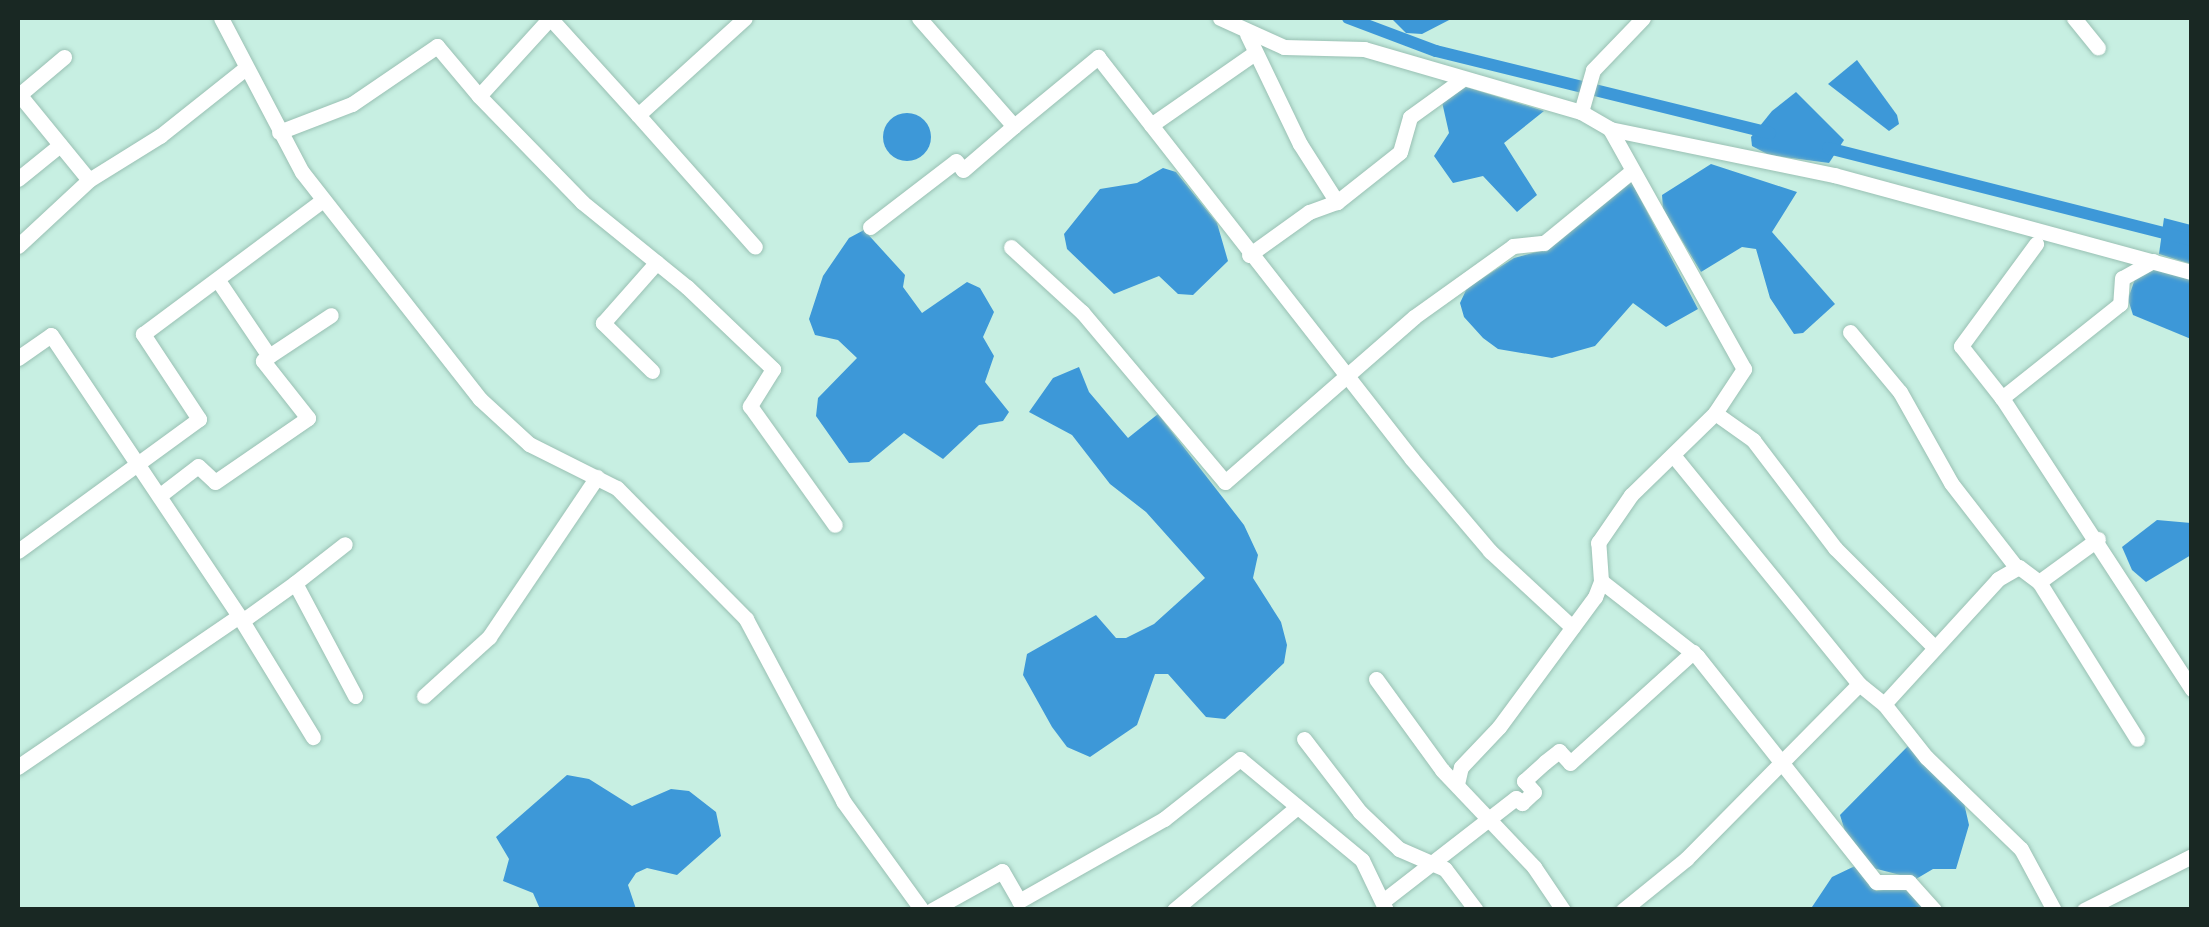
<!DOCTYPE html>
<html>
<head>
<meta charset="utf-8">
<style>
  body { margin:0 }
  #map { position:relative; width:2209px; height:927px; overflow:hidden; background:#c7efe2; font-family:"Crimson Pro",serif }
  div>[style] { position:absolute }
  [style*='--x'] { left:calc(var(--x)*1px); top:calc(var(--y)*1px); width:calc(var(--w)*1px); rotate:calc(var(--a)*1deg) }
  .water>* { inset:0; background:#3d98d8 }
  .round { border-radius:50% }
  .canal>* { height:12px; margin:-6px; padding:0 6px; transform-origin:6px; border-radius:6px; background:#3d98d8 }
  .roads { filter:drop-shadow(0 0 2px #99c0b3) drop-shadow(0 0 2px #99c0b3) }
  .minor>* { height:15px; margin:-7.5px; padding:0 7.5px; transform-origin:7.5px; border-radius:7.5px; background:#fff }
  span { translate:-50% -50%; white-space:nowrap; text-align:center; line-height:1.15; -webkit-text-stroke:9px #d4fdef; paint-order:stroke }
  .frame { position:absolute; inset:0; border:20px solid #192823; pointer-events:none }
</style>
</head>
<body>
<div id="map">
  <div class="water">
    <div style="clip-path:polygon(1391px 18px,1453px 18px,1422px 34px,1406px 33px)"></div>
    <div style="clip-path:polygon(1857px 60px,1897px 115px,1899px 124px,1889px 131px,1828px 84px)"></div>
    <div style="clip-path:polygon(1466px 87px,1544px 111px,1504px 143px,1537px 195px,1517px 212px,1483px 176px,1453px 183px,1434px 156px,1449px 133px,1442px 102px)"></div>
    <div style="clip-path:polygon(1796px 92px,1844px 140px,1829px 163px,1769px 155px,1752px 146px,1751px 137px,1772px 111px)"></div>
    <div class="round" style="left:883px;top:113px;width:48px;height:48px"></div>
    <div style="clip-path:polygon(1711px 164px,1797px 192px,1772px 232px,1835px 304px,1803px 333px,1794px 334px,1770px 298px,1756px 249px,1742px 247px,1701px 272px,1663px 209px,1662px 195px)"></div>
    <div style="clip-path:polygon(1163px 168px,1176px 172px,1217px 223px,1228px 261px,1193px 295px,1178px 294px,1159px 276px,1114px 294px,1067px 249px,1064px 234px,1100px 189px,1137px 183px)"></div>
    <div style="clip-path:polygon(1631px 181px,1698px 309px,1666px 327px,1633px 303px,1595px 346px,1552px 358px,1498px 349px,1483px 338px,1464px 317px,1460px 303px,1467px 288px,1514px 258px,1544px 250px)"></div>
    <div style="clip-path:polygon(2164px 218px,2191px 225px,2191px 264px,2159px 254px)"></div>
    <div style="clip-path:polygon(864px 230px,905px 275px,903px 287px,922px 313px,967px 282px,980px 288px,994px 312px,983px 337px,994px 356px,985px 382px,1009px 412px,1003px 421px,979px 425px,943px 459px,904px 433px,869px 462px,849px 463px,816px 416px,818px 398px,857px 358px,838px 340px,815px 335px,809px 319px,823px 276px,849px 238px)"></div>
    <div style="clip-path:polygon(2152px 264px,2191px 277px,2191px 339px,2133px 315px,2128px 299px,2136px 276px)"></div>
    <div style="clip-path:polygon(1079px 367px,1089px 392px,1128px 438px,1158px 414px,1244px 525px,1258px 555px,1253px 578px,1281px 622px,1287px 645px,1284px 663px,1225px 719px,1206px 717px,1168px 674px,1155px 674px,1137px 725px,1090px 757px,1067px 747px,1052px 727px,1023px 675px,1027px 654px,1096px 615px,1116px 638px,1126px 638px,1154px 624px,1205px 578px,1146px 512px,1110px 484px,1072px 435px,1029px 412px,1053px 378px)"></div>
    <div style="clip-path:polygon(2157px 520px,2191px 523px,2191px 555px,2146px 582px,2132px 570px,2122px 547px)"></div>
    <div style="clip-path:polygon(1910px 744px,1964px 803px,1969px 825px,1956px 869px,1933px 869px,1916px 879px,1873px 868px,1847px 838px,1840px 815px)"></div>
    <div style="clip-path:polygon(567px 775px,589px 779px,632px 806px,671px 789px,689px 791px,716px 812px,721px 836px,677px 875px,647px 868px,636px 873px,628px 885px,636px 909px,540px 909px,533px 893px,503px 881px,509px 859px,496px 837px)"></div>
    <div style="clip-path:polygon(1855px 866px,1876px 891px,1905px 887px,1925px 910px,1810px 910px,1832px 877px)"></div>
  </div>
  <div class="canal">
    <div style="--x:1348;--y:18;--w:94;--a:20.6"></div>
    <div style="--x:1436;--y:51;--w:344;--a:13.8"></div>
    <div style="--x:1828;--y:148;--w:375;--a:14.2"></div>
  </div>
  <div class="roads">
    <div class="minor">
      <div style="--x:221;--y:18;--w:174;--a:62.3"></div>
      <div style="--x:302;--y:172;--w:288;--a:51.9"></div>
      <div style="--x:480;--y:399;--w:67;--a:42.6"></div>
      <div style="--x:529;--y:444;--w:98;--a:26.6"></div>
      <div style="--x:617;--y:488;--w:184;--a:45.4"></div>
      <div style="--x:746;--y:619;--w:206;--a:61.9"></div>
      <div style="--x:843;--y:801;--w:135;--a:54.1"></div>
      <div style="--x:550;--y:18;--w:131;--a:47.8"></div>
      <div style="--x:638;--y:115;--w:144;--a:-42.2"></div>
      <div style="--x:919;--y:18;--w:144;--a:48.7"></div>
      <div style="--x:1014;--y:126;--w:109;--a:-39.4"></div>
      <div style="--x:1098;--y:57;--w:510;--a:52.01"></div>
      <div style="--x:1412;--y:459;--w:121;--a:49.7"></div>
      <div style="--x:1490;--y:551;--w:112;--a:42.8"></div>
      <div style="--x:1220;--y:18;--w:70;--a:24.4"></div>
      <div style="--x:1284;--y:47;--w:80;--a:1.4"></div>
      <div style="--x:1364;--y:49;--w:226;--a:16.2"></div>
      <div style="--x:1581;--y:112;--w:34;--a:30"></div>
      <div style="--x:1610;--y:129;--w:229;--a:11.6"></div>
      <div style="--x:1834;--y:175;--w:371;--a:15.2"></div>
      <div style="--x:2074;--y:18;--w:38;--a:51"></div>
      <div style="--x:1247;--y:34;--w:122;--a:64.3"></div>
      <div style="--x:1300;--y:144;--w:69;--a:57.5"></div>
      <div style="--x:18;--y:93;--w:112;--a:50.8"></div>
      <div style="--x:89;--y:180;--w:97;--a:137.1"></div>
      <div style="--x:19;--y:95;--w:59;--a:-40.2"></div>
      <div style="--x:479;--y:96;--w:148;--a:45.8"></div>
      <div style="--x:582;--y:202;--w:135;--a:39"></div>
      <div style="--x:687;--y:287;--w:119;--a:43.6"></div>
      <div style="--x:773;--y:369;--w:44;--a:121.9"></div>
      <div style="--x:750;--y:406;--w:146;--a:54.5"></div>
      <div style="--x:1581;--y:112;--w:44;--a:-74.1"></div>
      <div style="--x:1593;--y:70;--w:72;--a:-46.1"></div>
      <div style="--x:638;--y:115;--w:176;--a:48.4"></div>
      <div style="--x:1151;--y:125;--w:124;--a:-34.8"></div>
      <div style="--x:279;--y:132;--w:78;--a:-21"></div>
      <div style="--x:352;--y:104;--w:103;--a:-34.3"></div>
      <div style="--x:437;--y:46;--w:65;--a:50"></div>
      <div style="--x:479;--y:96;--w:105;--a:-47.7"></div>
      <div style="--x:18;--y:179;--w:54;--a:-39"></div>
      <div style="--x:89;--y:180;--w:84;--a:-31.8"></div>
      <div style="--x:160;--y:136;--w:106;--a:-38.5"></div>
      <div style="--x:870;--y:227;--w:108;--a:-37.5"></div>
      <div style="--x:956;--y:161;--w:11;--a:52"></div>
      <div style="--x:963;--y:170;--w:67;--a:-40.8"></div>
      <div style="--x:1011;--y:247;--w:96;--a:42.5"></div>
      <div style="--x:1082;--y:312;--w:222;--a:49.9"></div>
      <div style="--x:1225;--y:482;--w:251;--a:-41.1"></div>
      <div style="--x:1414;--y:317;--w:122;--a:-35.6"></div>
      <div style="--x:1513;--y:246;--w:31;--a:-6"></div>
      <div style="--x:1544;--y:243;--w:114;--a:-39.3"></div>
      <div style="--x:1249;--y:255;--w:74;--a:-35.6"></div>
      <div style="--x:1309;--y:212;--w:30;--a:-20"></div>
      <div style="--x:1337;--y:202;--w:80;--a:-38.4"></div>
      <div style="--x:1400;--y:152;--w:36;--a:-74"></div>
      <div style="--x:1410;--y:117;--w:62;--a:-35.8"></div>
      <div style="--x:2153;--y:261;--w:35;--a:151"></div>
      <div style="--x:2122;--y:278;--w:26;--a:94"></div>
      <div style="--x:2120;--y:304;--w:151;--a:141.5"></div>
      <div style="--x:2002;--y:398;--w:348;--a:56.9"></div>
      <div style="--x:1850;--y:332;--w:78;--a:50.2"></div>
      <div style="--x:1900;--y:392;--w:104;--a:60.7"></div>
      <div style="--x:1951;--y:483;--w:108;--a:52.2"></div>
      <div style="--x:269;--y:356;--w:74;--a:-33.5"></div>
      <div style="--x:18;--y:358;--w:40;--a:-34.9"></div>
      <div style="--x:51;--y:335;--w:338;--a:56.2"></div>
      <div style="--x:239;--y:616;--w:268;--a:145.7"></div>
      <div style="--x:652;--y:371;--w:69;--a:-135.6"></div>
      <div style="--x:603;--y:323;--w:81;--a:-48.5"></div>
      <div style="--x:2002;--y:398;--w:66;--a:-128.3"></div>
      <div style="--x:1961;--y:346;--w:127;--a:-53.7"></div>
      <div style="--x:1715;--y:413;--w:47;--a:35.4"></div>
      <div style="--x:1753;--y:440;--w:136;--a:52.8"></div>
      <div style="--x:1835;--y:548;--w:139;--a:45"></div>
      <div style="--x:1673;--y:455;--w:295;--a:50.9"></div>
      <div style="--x:159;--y:496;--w:49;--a:-37.6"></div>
      <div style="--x:198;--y:466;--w:23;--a:43"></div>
      <div style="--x:215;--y:482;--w:113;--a:-34.5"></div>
      <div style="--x:308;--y:418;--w:73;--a:-128.3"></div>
      <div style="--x:263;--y:361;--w:8;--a:-40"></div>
      <div style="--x:269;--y:356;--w:89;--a:-124"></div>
      <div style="--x:1598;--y:543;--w:58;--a:-55.5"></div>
      <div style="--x:1631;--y:495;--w:117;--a:-44.3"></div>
      <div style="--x:1715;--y:413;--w:53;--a:-56.6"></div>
      <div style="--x:1744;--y:369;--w:275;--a:-119.2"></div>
      <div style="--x:18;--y:551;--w:224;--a:-36.1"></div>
      <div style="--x:199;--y:419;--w:102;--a:-123.4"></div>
      <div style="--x:143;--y:334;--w:224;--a:-36.7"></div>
      <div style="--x:1601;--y:581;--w:122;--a:38"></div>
      <div style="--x:1697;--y:656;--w:288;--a:51.6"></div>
      <div style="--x:1876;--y:882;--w:33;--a:0"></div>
      <div style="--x:1909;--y:882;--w:38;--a:48"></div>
      <div style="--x:2039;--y:582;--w:185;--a:58"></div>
      <div style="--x:295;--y:583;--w:63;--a:-38"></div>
      <div style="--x:239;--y:616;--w:142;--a:58.6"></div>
      <div style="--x:242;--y:621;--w:65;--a:-35.6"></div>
      <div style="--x:295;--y:583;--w:128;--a:62"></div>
      <div style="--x:1376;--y:679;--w:112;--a:54"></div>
      <div style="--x:1442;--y:770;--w:134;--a:46.5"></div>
      <div style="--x:1534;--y:867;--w:52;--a:56"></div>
      <div style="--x:424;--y:696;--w:88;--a:-42.2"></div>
      <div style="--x:489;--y:637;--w:193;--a:-56"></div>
      <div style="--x:1884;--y:704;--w:68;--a:51.6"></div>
      <div style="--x:1926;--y:757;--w:132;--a:44.1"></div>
      <div style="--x:2021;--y:849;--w:69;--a:61.6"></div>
      <div style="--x:1304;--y:739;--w:92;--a:52.5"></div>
      <div style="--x:1360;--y:812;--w:54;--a:43.5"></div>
      <div style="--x:1399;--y:849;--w:50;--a:23.5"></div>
      <div style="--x:1445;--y:869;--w:51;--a:52.9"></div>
      <div style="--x:1457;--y:784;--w:17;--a:-77"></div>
      <div style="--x:1461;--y:767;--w:55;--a:-46.5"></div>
      <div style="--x:1499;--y:727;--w:162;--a:-53.6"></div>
      <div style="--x:1595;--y:597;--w:17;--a:-69"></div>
      <div style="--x:1601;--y:581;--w:39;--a:-94"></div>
      <div style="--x:1383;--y:901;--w:168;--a:-37.8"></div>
      <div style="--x:1516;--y:798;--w:8;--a:40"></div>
      <div style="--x:1522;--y:803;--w:16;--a:-43"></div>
      <div style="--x:1534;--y:792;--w:15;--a:-132"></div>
      <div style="--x:1524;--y:781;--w:28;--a:-42"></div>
      <div style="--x:1545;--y:762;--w:18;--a:-38"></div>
      <div style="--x:1559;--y:751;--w:16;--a:47"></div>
      <div style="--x:1570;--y:763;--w:166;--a:-42.1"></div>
      <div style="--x:932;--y:910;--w:80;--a:-29.1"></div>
      <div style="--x:1002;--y:871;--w:34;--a:60"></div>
      <div style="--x:1019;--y:901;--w:167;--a:-29.5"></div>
      <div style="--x:1164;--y:819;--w:97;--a:-38.3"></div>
      <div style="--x:1240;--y:759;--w:158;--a:39.6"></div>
      <div style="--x:1362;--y:860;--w:55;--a:64.4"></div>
      <div style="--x:1174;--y:910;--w:159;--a:-39.9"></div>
      <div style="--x:1623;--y:910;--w:81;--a:-39"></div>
      <div style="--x:1686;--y:859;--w:246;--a:-45.3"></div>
      <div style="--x:1859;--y:684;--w:32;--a:39"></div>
      <div style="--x:1884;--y:704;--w:169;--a:-47.6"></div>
      <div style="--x:1998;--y:579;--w:24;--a:-30"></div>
      <div style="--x:2019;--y:567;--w:25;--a:37"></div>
      <div style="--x:2039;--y:582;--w:73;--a:-36.1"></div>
      <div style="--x:2084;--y:910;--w:121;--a:-26.6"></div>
    </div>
  </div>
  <div class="frame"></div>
</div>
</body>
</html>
